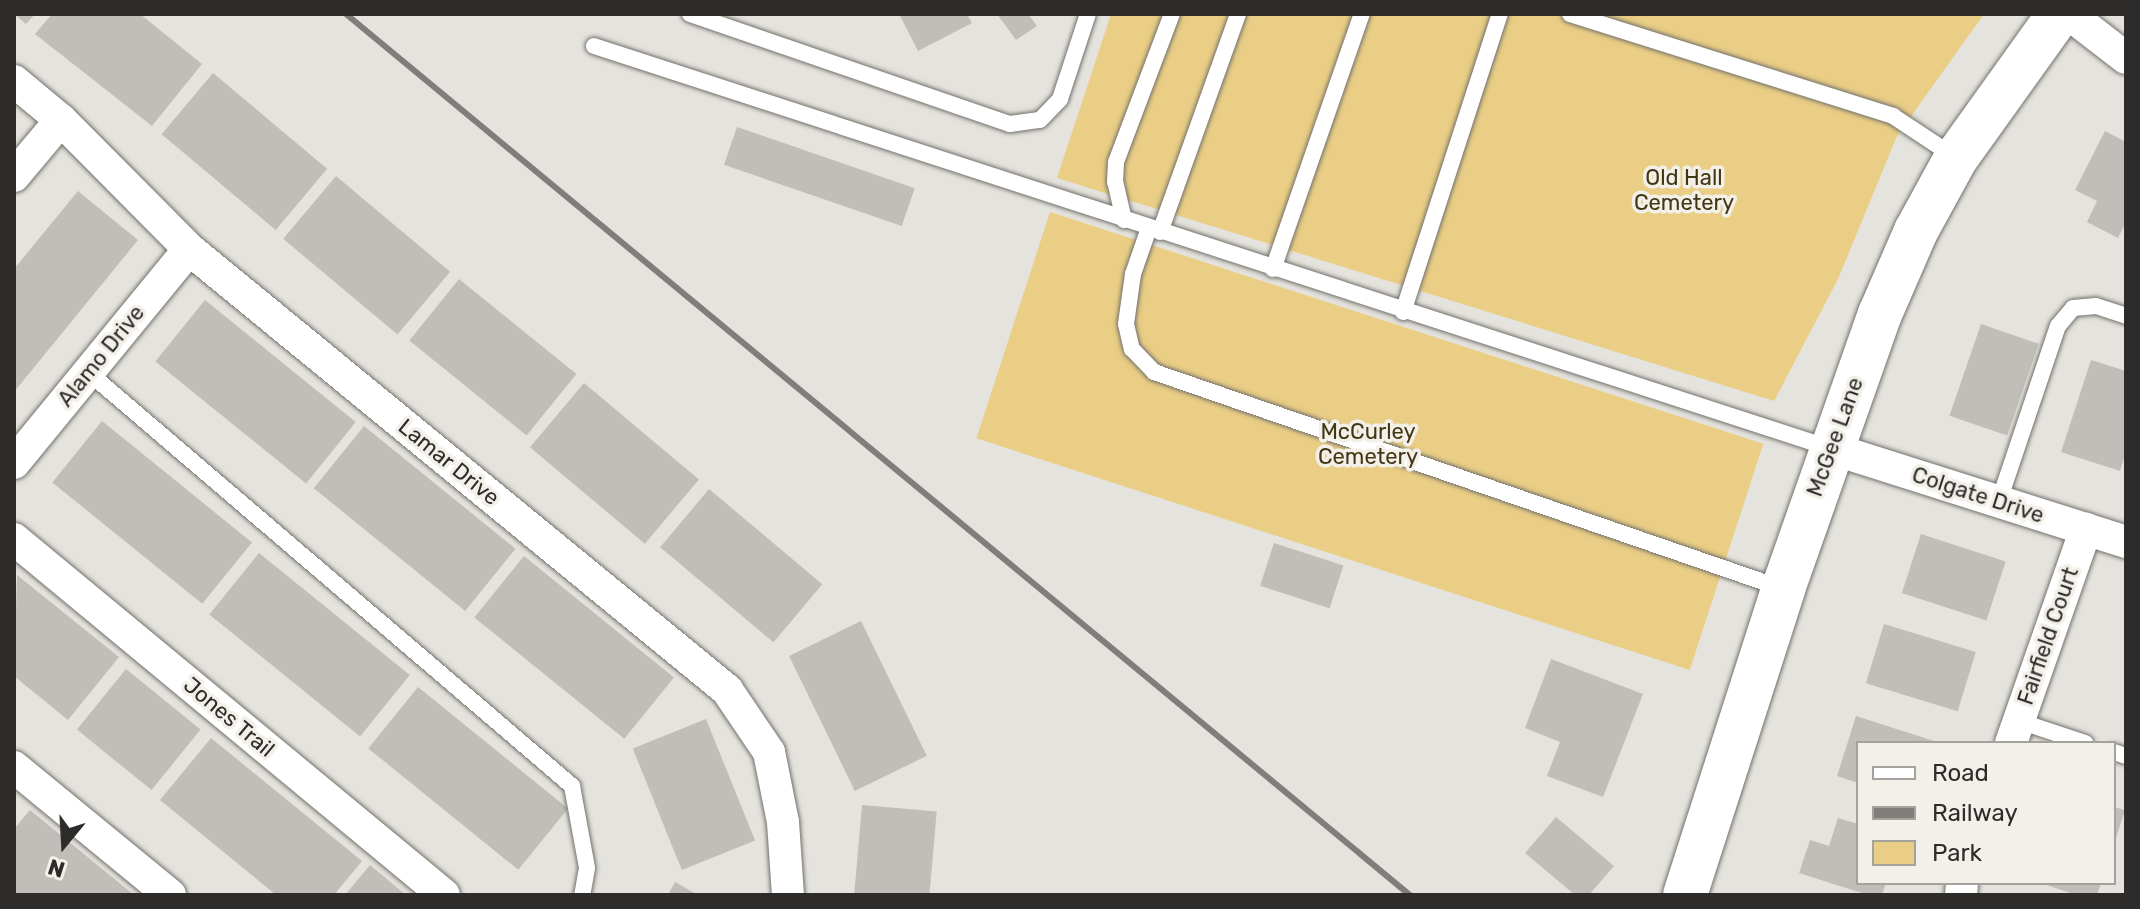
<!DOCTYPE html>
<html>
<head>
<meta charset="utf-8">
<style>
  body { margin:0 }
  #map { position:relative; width:2140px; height:909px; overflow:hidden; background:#e5e3dd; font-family:Rubik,sans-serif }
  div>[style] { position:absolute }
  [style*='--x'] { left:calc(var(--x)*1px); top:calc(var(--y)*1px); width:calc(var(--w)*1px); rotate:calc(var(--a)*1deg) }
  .green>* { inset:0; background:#eace85; transform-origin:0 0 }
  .building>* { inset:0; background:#c0beb8; transform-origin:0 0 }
  .roads { filter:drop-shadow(0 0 2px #73716c) drop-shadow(0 0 2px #73716c) }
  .lane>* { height:16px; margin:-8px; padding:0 8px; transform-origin:8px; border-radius:8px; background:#fff }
  .street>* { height:32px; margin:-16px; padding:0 16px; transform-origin:16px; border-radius:16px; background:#fff }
  .secondary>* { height:44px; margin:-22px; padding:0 22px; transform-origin:22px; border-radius:22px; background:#fff }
  .rail>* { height:6px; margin:-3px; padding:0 3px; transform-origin:3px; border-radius:3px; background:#807e7b }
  span { translate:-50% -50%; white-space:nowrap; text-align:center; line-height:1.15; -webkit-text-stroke:7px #f3f0ea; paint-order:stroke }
  .park-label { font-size:22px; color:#423611 }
  .street-label { font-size:22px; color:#2d2c2a }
  .frame { position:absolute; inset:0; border:16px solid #2d2c2a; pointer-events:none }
  .legend { position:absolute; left:1856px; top:741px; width:260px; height:144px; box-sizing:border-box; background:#f3f0ea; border:2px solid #a4a29d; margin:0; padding:10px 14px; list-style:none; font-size:24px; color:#2d2c2a }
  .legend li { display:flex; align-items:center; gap:16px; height:40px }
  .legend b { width:40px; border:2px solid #a4a29d }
  .north { position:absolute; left:24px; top:805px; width:80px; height:80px; -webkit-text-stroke:6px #f3f0ea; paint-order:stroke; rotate:198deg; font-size:22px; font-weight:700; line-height:32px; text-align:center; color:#2d2c2a }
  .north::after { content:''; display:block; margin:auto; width:28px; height:36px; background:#2d2c2a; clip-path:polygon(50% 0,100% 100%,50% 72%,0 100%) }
</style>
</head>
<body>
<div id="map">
  <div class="green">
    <div style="clip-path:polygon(1111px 14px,1984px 14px,1897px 136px,1838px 279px,1774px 401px,1057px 178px)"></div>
    <div style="left:1050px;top:212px;width:750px;height:238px;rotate:18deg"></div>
  </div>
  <div class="building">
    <div style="clip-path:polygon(14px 14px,35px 14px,26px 24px)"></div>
    <div style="clip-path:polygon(52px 14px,140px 14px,202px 64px,152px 126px,35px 34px)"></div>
    <div style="clip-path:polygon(899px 14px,967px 14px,972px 23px,918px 51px)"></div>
    <div style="clip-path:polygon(997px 14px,1028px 14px,1037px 26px,1016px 40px)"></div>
    <div style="left:213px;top:73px;width:149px;height:80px;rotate:40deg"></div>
    <div style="left:737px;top:127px;width:188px;height:40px;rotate:19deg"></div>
    <div style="clip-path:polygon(2105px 131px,2126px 142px,2126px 222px,2118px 238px,2087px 222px,2097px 201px,2075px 190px)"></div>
    <div style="left:336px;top:176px;width:149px;height:82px;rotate:40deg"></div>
    <div style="clip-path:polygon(78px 191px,138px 240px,14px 392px,14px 269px)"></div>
    <div style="left:459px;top:279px;width:151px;height:79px;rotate:39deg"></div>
    <div style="left:205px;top:300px;width:194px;height:79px;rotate:39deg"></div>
    <div style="left:1981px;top:324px;width:61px;height:97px;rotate:19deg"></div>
    <div style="clip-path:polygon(2091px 360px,2126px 371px,2126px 452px,2120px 471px,2061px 452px)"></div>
    <div style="left:584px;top:383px;width:150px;height:84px;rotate:40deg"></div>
    <div style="left:102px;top:421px;width:193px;height:79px;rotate:39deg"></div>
    <div style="left:364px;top:426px;width:195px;height:80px;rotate:39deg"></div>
    <div style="left:709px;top:489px;width:148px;height:76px;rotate:40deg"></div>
    <div style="left:1921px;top:534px;width:89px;height:62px;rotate:18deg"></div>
    <div style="left:1274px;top:543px;width:73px;height:45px;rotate:18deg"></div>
    <div style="left:259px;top:553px;width:194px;height:79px;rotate:39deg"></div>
    <div style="left:524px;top:556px;width:193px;height:79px;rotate:39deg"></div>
    <div style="clip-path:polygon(17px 575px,119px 657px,68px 720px,14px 676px)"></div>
    <div style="left:861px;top:621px;width:150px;height:80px;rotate:64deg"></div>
    <div style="left:1884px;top:624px;width:96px;height:62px;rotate:17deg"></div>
    <div style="clip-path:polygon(1551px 659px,1643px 694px,1603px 797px,1547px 776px,1560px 742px,1525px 728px)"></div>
    <div style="left:126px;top:669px;width:96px;height:78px;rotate:39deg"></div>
    <div style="left:418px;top:687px;width:193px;height:79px;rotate:39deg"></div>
    <div style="clip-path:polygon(1856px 716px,1937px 742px,1936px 743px,1858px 743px,1858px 783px,1837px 776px)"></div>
    <div style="left:706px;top:719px;width:131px;height:79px;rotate:68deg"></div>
    <div style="clip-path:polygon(211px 738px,362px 861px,334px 895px,276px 895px,160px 800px)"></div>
    <div style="left:862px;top:805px;width:75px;height:90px;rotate:5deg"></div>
    <div style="clip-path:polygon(2114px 807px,2125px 810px,2115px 841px,2114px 841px)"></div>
    <div style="clip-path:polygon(30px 810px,134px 895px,14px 895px,14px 829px)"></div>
    <div style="clip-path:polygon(1556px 817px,1614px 866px,1589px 895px,1575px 895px,1525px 853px)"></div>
    <div style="clip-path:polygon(1838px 818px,1858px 824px,1858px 883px,1886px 883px,1882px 895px,1868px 895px,1799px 873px,1810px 840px,1829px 846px)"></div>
    <div style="clip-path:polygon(370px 865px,406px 895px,345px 895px)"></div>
    <div style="clip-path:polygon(675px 882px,698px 895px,668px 895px)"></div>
    <div style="clip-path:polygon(2041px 883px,2101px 883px,2097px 895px,2076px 895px)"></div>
  </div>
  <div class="roads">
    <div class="lane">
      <div style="--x:690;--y:14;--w:338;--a:19"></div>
      <div style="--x:1010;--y:124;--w:30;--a:-8"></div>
      <div style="--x:1040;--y:120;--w:29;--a:-46"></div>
      <div style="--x:1060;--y:99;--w:89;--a:-71.8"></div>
      <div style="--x:1570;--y:14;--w:339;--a:17.5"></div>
      <div style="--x:1893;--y:116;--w:74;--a:33.5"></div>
      <div style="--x:594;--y:46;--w:1300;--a:18.02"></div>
      <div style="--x:1124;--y:220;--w:39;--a:-103"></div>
      <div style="--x:1115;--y:182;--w:20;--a:-87"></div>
      <div style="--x:1116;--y:162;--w:158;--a:-69.3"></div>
      <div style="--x:1149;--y:228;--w:49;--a:109.2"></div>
      <div style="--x:1133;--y:274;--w:50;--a:98"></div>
      <div style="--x:1126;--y:324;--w:26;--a:77"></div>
      <div style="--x:1132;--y:349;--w:32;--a:46"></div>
      <div style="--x:1154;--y:372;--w:663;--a:19.01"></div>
      <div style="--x:1160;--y:232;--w:232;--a:-70.3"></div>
      <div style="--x:1273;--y:269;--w:270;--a:-70.8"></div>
      <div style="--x:1403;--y:312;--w:313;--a:-72"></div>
      <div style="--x:88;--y:372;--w:637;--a:40.54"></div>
      <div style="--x:572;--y:786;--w:83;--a:79.6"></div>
      <div style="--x:587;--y:868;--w:27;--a:100"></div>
      <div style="--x:1999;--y:501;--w:185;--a:-71.4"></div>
      <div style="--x:2058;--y:326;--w:23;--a:-50"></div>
      <div style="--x:2073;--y:308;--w:23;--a:-5"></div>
      <div style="--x:2096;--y:306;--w:32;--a:18"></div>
      <div style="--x:2019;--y:721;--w:70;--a:18.4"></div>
      <div style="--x:2114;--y:752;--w:13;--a:18"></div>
    </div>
    <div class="street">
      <div style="--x:2069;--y:14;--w:72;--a:37.7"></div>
      <div style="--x:14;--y:81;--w:61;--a:39.7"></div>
      <div style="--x:61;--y:120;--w:182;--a:45.2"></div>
      <div style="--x:189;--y:249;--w:696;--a:39.34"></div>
      <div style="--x:727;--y:690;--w:75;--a:55.9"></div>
      <div style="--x:769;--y:752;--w:71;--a:78.7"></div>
      <div style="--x:783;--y:822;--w:73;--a:86.1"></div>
      <div style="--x:14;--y:176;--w:73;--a:-50"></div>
      <div style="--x:1830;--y:448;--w:311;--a:17.6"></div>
      <div style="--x:14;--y:463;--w:276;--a:-50.7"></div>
      <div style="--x:14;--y:539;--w:558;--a:39.62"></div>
      <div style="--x:2011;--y:743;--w:227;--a:-70.7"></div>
      <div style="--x:14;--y:767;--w:202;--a:39.4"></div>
      <div style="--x:1961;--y:895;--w:12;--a:-85"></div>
    </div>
    <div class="secondary">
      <div style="--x:1685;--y:895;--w:321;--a:-72.2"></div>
      <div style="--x:1783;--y:589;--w:292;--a:-70.6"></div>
      <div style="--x:1880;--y:314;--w:90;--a:-66.6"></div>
      <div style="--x:1916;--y:231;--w:83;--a:-61.3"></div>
      <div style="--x:1956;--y:158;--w:177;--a:-54.4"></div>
    </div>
  </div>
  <div class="rail">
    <div style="--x:346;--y:14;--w:1381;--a:39.63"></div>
  </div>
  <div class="park-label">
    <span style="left:1684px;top:190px">Old Hall<br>Cemetery</span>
    <span style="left:1368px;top:444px">McCurley<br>Cemetery</span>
  </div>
  <div class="street-label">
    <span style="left:101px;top:356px;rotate:-51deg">Alamo Drive</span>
    <span style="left:1835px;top:437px;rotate:-70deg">McGee Lane</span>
    <span style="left:449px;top:462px;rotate:39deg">Lamar Drive</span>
    <span style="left:1978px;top:495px;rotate:18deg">Colgate Drive</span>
    <span style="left:2048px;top:636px;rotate:-71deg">Fairfield Court</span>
    <span style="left:229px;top:717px;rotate:40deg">Jones Trail</span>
  </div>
  <div class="frame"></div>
  <ul class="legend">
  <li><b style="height:10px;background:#fff"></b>Road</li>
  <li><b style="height:10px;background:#807e7b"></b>Railway</li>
  <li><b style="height:22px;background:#eace85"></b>Park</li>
  </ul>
  <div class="north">N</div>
</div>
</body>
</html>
